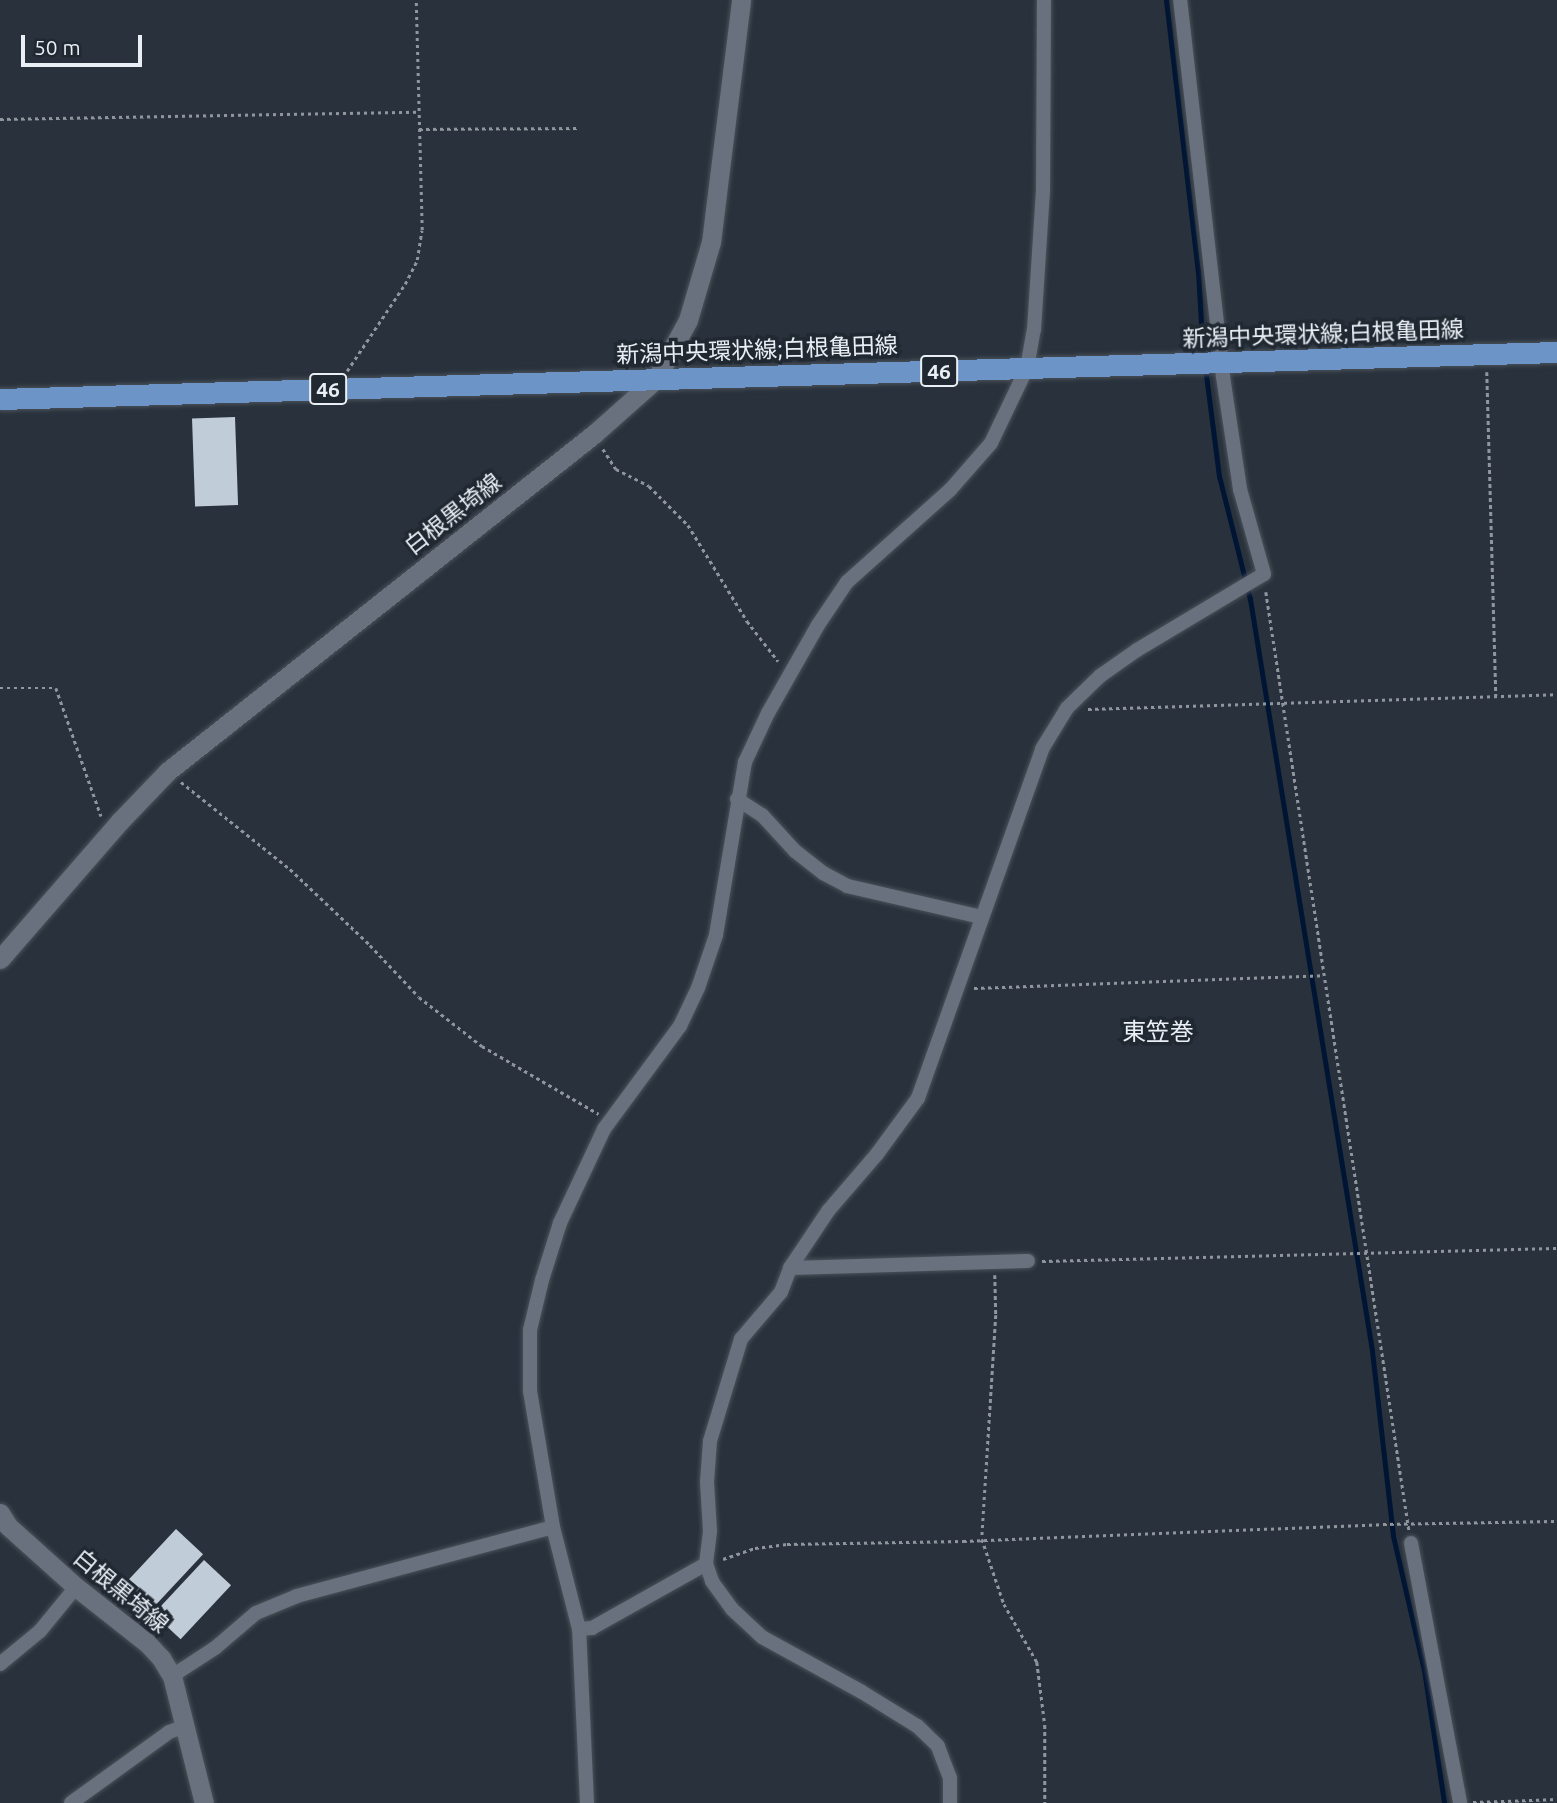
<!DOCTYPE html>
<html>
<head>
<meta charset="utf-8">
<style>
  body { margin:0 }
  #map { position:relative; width:1557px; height:1803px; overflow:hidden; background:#29323c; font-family:Ubuntu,"Noto Sans JP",sans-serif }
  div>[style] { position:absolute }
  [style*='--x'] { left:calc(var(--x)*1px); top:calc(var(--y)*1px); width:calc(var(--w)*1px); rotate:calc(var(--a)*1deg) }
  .stream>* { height:5px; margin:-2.5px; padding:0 2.5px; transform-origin:2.5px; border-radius:2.5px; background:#001534 }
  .building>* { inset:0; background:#c1ccd9; transform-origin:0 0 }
  .path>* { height:2.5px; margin-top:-1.25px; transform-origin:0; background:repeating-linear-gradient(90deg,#8f969e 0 3.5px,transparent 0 7px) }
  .roads { filter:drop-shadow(0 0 2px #4a515a) drop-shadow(0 0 2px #4a515a) }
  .street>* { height:14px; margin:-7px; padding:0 7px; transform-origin:7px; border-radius:7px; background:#68717d }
  .secondary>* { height:19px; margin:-9.5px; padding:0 9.5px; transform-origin:9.5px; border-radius:9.5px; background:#68717d }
  .primary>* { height:21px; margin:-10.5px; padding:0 10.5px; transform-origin:10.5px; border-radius:10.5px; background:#6c94c6 }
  span { translate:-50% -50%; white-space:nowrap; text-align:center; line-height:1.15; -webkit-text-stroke:7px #202832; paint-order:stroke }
  .shield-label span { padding:2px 5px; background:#202832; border:2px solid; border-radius:5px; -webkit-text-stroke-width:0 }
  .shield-label { font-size:21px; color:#eaeff6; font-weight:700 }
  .street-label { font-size:23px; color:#eaeff6 }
  .neighbourhood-label { font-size:24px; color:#eaeff6 }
  .scale { position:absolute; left:21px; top:35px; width:121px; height:32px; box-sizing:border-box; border:4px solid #eaeff6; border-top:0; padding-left:9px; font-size:21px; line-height:24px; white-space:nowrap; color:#eaeff6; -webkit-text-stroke:5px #202832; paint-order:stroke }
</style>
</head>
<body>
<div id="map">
  <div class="stream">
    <div style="--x:1166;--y:0;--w:273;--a:83.3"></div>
    <div style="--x:1198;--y:271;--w:87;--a:86.7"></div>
    <div style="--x:1205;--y:367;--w:110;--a:82.7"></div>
    <div style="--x:1219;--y:476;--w:127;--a:75.9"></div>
    <div style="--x:1250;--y:599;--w:762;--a:80.78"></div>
    <div style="--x:1372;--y:1351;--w:186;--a:83.5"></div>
    <div style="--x:1393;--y:1536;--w:138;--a:77"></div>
    <div style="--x:1424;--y:1670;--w:134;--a:81.4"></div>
  </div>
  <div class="building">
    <div style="left:235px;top:417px;width:88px;height:43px;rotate:88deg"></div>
    <div style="left:176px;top:1529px;width:37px;height:74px;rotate:43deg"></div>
    <div style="left:204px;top:1560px;width:37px;height:74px;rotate:43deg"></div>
  </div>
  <div class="path">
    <div style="--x:0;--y:119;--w:418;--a:-1"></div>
    <div style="--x:419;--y:129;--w:161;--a:-0.4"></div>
    <div style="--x:347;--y:371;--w:105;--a:-56.3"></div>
    <div style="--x:405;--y:284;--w:27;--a:-63"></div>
    <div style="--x:417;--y:260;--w:30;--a:-81"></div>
    <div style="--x:422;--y:230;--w:230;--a:-91.5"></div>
    <div style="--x:1487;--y:372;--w:324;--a:88.4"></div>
    <div style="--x:603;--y:449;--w:24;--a:57"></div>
    <div style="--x:616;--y:469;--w:37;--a:27"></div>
    <div style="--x:649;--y:486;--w:55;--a:45"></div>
    <div style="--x:688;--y:525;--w:113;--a:58.4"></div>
    <div style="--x:747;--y:621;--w:51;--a:52.2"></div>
    <div style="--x:1266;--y:592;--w:949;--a:81.33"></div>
    <div style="--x:0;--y:688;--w:56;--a:0"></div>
    <div style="--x:56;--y:688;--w:136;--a:70.6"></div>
    <div style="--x:1088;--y:709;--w:469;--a:-1.8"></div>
    <div style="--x:181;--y:782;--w:139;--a:38.6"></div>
    <div style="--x:290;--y:869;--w:110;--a:43.5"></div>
    <div style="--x:370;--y:945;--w:71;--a:46.7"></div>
    <div style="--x:419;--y:997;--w:80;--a:37.9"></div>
    <div style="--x:482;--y:1046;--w:135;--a:30.2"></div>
    <div style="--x:974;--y:988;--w:350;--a:-2.1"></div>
    <div style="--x:1042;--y:1261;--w:515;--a:-1.45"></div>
    <div style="--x:995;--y:1275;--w:40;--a:88.6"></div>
    <div style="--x:996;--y:1315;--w:224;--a:93.6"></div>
    <div style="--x:982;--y:1539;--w:69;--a:71.3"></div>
    <div style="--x:1004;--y:1604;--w:67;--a:60.4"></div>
    <div style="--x:1037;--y:1662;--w:64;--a:82.8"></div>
    <div style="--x:1045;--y:1725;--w:78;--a:90"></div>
    <div style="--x:723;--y:1559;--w:34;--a:-19"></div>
    <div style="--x:755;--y:1548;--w:32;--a:-7"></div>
    <div style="--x:787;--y:1544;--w:176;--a:-1"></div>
    <div style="--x:963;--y:1541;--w:420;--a:-2.3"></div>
    <div style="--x:1383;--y:1524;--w:174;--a:-1"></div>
    <div style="--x:1473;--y:1802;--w:84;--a:-2"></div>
  </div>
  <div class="roads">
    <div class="street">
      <div style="--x:737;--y:799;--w:30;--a:33"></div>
      <div style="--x:762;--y:815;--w:49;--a:47.5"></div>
      <div style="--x:795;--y:851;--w:36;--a:38"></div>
      <div style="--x:823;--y:873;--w:27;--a:28"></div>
      <div style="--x:847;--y:886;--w:138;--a:13"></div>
      <div style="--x:790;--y:1268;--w:238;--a:-1.7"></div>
      <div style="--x:1411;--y:1543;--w:265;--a:79.3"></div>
      <div style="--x:579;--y:1629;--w:13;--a:-4"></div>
      <div style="--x:592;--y:1628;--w:131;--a:-29.3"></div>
      <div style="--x:0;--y:1664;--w:52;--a:-39.5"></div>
      <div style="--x:40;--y:1631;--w:57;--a:-50.7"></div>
      <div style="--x:172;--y:1676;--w:51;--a:-33.1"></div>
      <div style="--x:215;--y:1648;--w:54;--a:-40.5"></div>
      <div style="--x:256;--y:1613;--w:44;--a:-22.5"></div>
      <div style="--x:297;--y:1596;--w:265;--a:-15.1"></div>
      <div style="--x:71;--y:1803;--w:121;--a:-35.9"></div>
      <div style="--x:169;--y:1732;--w:15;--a:-20"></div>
      <div style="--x:587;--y:1803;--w:174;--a:-92.6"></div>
      <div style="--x:579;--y:1629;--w:105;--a:-104.3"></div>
      <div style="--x:553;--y:1527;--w:138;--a:-99.6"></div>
      <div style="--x:530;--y:1391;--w:61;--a:-90"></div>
      <div style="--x:530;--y:1330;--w:51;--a:-76.5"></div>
      <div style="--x:542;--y:1280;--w:60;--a:-72.5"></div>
      <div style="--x:560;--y:1223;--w:104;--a:-64.9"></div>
      <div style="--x:604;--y:1129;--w:128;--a:-53.6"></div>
      <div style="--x:680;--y:1026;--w:42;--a:-64.7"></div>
      <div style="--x:698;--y:988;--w:56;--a:-71.2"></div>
      <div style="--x:716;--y:935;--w:175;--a:-80.5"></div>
      <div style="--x:745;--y:762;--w:54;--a:-64.9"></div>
      <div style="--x:768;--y:713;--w:101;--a:-60.4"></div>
      <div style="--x:818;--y:625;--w:52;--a:-56"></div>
      <div style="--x:847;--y:582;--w:138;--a:-41.8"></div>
      <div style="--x:950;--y:490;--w:62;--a:-48.9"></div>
      <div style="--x:991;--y:443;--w:83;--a:-64.4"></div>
      <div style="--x:1027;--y:368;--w:39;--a:-80"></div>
      <div style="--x:1034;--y:330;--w:141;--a:-86.3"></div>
      <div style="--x:1043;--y:189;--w:189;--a:-89.7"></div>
      <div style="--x:950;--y:1803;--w:25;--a:-90"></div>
      <div style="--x:950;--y:1778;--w:34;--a:-111"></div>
      <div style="--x:938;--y:1746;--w:29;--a:-136"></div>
      <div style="--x:917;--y:1726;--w:65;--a:-148.3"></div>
      <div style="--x:862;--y:1692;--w:114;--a:-151.2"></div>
      <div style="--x:762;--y:1637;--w:41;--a:-137"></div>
      <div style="--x:732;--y:1609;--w:34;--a:-126"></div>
      <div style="--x:712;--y:1581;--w:18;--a:-109"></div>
      <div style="--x:706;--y:1564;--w:33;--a:-83"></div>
      <div style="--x:710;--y:1531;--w:49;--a:-93.5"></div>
      <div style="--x:707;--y:1482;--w:41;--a:-85.8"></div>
      <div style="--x:710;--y:1441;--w:107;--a:-73.1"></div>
      <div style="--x:741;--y:1339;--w:62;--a:-49.6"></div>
      <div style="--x:781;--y:1292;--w:26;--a:-69"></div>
      <div style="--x:790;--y:1268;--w:69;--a:-56.3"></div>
      <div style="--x:828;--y:1211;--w:75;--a:-49.3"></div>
      <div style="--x:877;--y:1154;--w:69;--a:-53.8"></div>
      <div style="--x:918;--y:1098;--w:370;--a:-70.4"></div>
      <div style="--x:1042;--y:749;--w:48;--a:-58.6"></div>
      <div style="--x:1067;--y:708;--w:46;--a:-44.1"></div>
      <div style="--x:1100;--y:676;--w:45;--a:-35.1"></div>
      <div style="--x:1137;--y:650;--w:148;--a:-30.9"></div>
      <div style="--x:1264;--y:574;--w:88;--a:-105.8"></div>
      <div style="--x:1240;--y:489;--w:114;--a:-98.6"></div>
      <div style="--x:1223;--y:376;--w:378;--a:-96.5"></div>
    </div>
    <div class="secondary">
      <div style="--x:0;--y:959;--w:183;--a:-49"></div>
      <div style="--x:120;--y:821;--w:69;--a:-46.2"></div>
      <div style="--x:168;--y:771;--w:543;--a:-38.35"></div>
      <div style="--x:594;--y:434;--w:83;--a:-41.6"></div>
      <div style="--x:656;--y:379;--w:67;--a:-61.5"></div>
      <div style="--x:688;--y:320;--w:81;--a:-73.6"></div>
      <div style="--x:711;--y:242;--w:244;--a:-82.9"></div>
      <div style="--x:0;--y:1513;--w:15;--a:58"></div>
      <div style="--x:8;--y:1526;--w:91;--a:41.9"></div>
      <div style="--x:76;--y:1587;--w:90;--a:38.3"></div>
      <div style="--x:147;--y:1643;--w:21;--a:47"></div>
      <div style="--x:161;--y:1658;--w:21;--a:59"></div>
      <div style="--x:172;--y:1676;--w:131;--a:75.9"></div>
    </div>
    <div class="primary">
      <div style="--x:0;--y:399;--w:1558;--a:-1.73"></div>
    </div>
  </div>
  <div class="shield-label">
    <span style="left:939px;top:371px">46</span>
    <span style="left:328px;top:389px">46</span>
  </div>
  <div class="street-label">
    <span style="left:1323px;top:334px;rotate:-2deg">新潟中央環状線;白根亀田線</span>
    <span style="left:757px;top:350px;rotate:-2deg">新潟中央環状線;白根亀田線</span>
    <span style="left:453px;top:514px;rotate:-38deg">白根黒埼線</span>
    <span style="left:121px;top:1591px;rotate:40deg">白根黒埼線</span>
  </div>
  <div class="neighbourhood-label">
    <span style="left:1158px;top:1032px">東笠巻</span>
  </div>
  <div class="scale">50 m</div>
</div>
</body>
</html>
